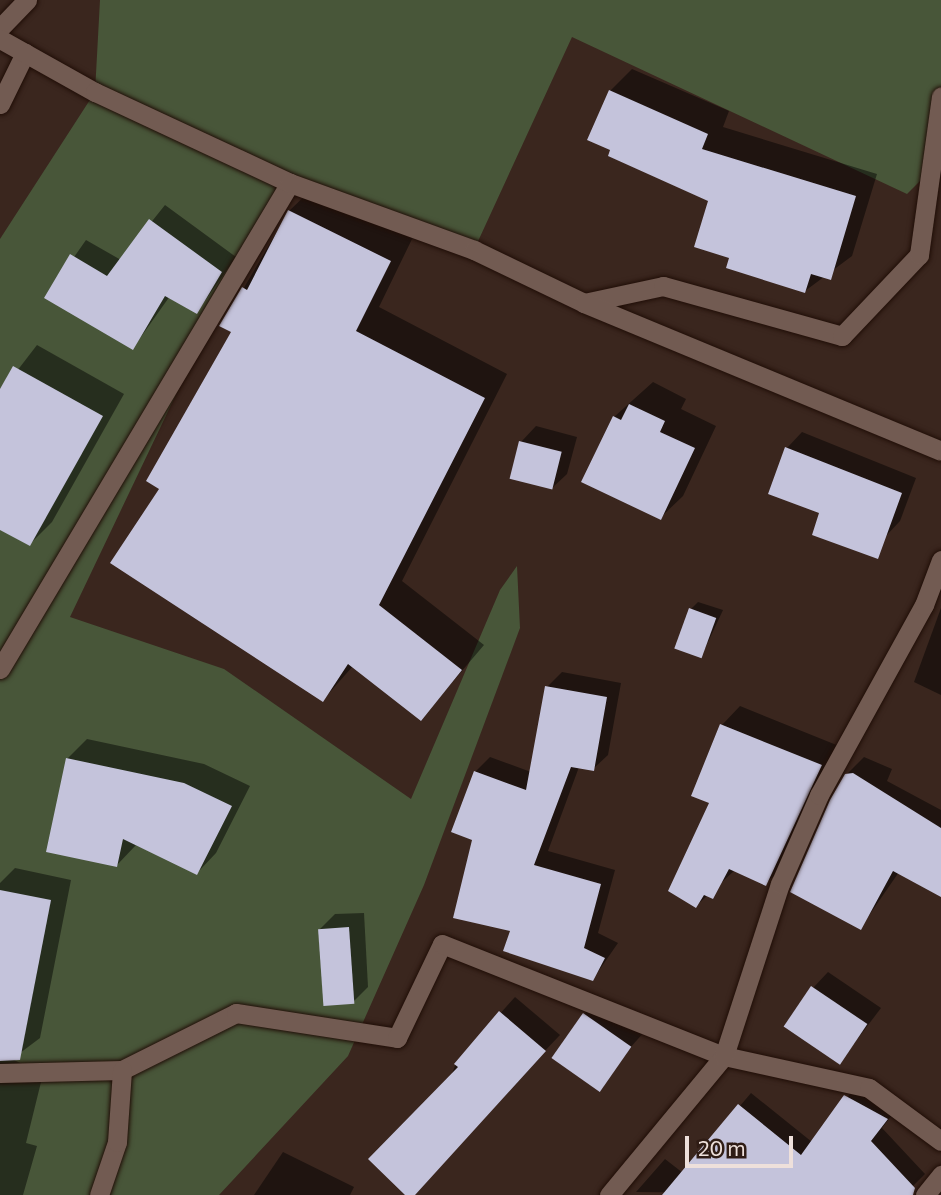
<!DOCTYPE html>
<html>
<head>
<meta charset="utf-8">
<style>
  body { margin:0 }
  #map { position:relative; width:941px; height:1195px; overflow:hidden; background:#3a261e; font-family:Commissioner,sans-serif }
  div>[style] { position:absolute }
  [style*='--x'] { left:calc(var(--x)*1px); top:calc(var(--y)*1px); width:calc(var(--w)*1px); rotate:calc(var(--a)*1deg) }
  .green>* { inset:0; background:#485639 }
  .shadow>* { inset:0; background:#0007 }
  .building>* { inset:0; background:#c4c3db; transform-origin:0 0 }
  .roads { filter:drop-shadow(0 0 2px #200e07) drop-shadow(0 0 2px #200e07) }
  .minor>* { height:19px; margin:-9.5px; padding:0 9.5px; transform-origin:9.5px; border-radius:9.5px; background:#725b52 }
  .tertiary>* { height:19px; margin:-9.5px; padding:0 9.5px; transform-origin:9.5px; border-radius:9.5px; background:#725b52 }
  span { translate:-50% -50%; white-space:nowrap; text-align:center; line-height:1.15; -webkit-text-stroke:7px #2f1c15; paint-order:stroke }
  .scale { position:absolute; left:685px; top:1136px; width:108px; height:32px; box-sizing:border-box; border:4px solid #eee0db; border-top:0; padding-left:9px; font-size:21px; line-height:24px; white-space:nowrap; color:#eee0db; -webkit-text-stroke:5px #2f1c15; paint-order:stroke }
</style>
</head>
<body>
<div id="map">
  <div class="green">
    <div style="clip-path:polygon(100px 0,941px 0,941px 160px,907px 194px,572px 37px,474px 250px,290px 184px,232px 277px,70px 617px,224px 669px,411px 799px,500px 590px,517px 566px,520px 628px,424px 885px,348px 1056px,219px 1195px,0 1195px,0 239px,95px 92px)"></div>
  </div>
  <div class="shadow">
    <div style="clip-path:polygon(632px 69px,729px 111px,723px 127px,877px 174px,852px 256px,805px 291px,731px 257px,710px 200px,610px 91px)"></div>
    <div style="clip-path:polygon(313px 188px,413px 237px,379px 307px,507px 374px,402px 581px,484px 645px,421px 719px,353px 666px,323px 700px,162px 489px,234px 331px,222px 325px,289px 211px)"></div>
    <div style="clip-path:polygon(165px 205px,236px 257px,197px 312px,170px 296px,133px 348px,46px 297px,86px 240px,121px 260px)"></div>
    <div style="clip-path:polygon(37px 345px,124px 394px,52px 522px,30px 544px,0 528px,0 393px)"></div>
    <div style="clip-path:polygon(653px 382px,686px 399px,681px 409px,716px 426px,683px 496px,660px 518px,614px 417px)"></div>
    <div style="clip-path:polygon(536px 426px,577px 437px,567px 474px,551px 489px,521px 442px)"></div>
    <div style="clip-path:polygon(802px 432px,916px 478px,900px 521px,885px 537px,822px 512px,787px 448px)"></div>
    <div style="clip-path:polygon(698px 602px,723px 610px,701px 657px,691px 609px)"></div>
    <div style="clip-path:polygon(941px 608px,941px 695px,914px 682px)"></div>
    <div style="clip-path:polygon(562px 672px,621px 683px,608px 755px,593px 769px,579px 767px,548px 851px,615px 870px,598px 933px,618px 943px,593px 979px,512px 930px,474px 839px,475px 772px,490px 757px,531px 772px,547px 687px)"></div>
    <div style="clip-path:polygon(740px 706px,839px 746px,784px 866px,765px 884px,735px 870px,696px 906px,711px 802px,693px 795px,722px 725px)"></div>
    <div style="clip-path:polygon(87px 739px,204px 764px,250px 786px,216px 853px,197px 873px,136px 845px,117px 865px,67px 759px)"></div>
    <div style="clip-path:polygon(864px 757px,892px 769px,887px 781px,941px 810px,941px 895px,899px 872px,861px 927px,846px 775px)"></div>
    <div style="clip-path:polygon(15px 868px,71px 880px,40px 1038px,12px 1059px,43px 1074px,26px 1143px,37px 1146px,23px 1195px,0 1195px,0 883px)"></div>
    <div style="clip-path:polygon(364px 913px,368px 987px,353px 1002px,319px 930px,335px 914px)"></div>
    <div style="clip-path:polygon(828px 972px,881px 1008px,840px 1062px,813px 988px)"></div>
    <div style="clip-path:polygon(515px 997px,560px 1035px,407px 1195px,456px 1063px)"></div>
    <div style="clip-path:polygon(600px 999px,645px 1031px,607px 1074px,584px 1014px)"></div>
    <div style="clip-path:polygon(858px 1084px,899px 1106px,882px 1128px,925px 1174px,904px 1195px,636px 1192px,665px 1159px,683px 1173px,751px 1093px,812px 1142px)"></div>
    <div style="clip-path:polygon(283px 1152px,354px 1187px,350px 1195px,254px 1195px)"></div>
  </div>
  <div class="building">
    <div style="clip-path:polygon(609px 90px,708px 134px,702px 149px,856px 196px,831px 280px,811px 274px,805px 293px,726px 268px,729px 258px,694px 247px,708px 201px,608px 156px,610px 150px,587px 140px)"></div>
    <div style="clip-path:polygon(288px 210px,391px 261px,356px 331px,485px 398px,379px 605px,462px 670px,421px 721px,348px 664px,323px 702px,110px 563px,159px 489px,146px 481px,231px 332px,219px 326px,242px 287px,247px 290px)"></div>
    <div style="clip-path:polygon(149px 219px,222px 272px,197px 314px,165px 296px,133px 350px,44px 298px,70px 254px,107px 276px)"></div>
    <div style="clip-path:polygon(13px 366px,103px 416px,30px 546px,0 530px,0 389px)"></div>
    <div style="clip-path:polygon(629px 404px,665px 421px,660px 432px,695px 448px,661px 520px,581px 482px,613px 416px,621px 420px)"></div>
    <div style="left:519px;top:441px;width:44px;height:39px;rotate:14deg"></div>
    <div style="clip-path:polygon(785px 447px,902px 493px,878px 559px,812px 535px,819px 513px,768px 494px)"></div>
    <div style="left:689px;top:608px;width:29px;height:43px;rotate:20deg"></div>
    <div style="clip-path:polygon(545px 686px,607px 697px,594px 771px,571px 767px,534px 865px,601px 884px,584px 948px,605px 958px,593px 981px,503px 951px,510px 931px,453px 918px,472px 840px,451px 832px,474px 771px,526px 790px)"></div>
    <div style="clip-path:polygon(720px 724px,822px 765px,766px 886px,729px 869px,713px 899px,704px 895px,696px 908px,668px 891px,709px 803px,691px 796px)"></div>
    <div style="clip-path:polygon(66px 758px,184px 783px,232px 806px,197px 875px,123px 839px,117px 867px,46px 852px)"></div>
    <div style="clip-path:polygon(853px 773px,941px 828px,941px 897px,893px 871px,861px 930px,790px 892px,830px 800px,845px 774px)"></div>
    <div style="clip-path:polygon(0 890px,51px 900px,20px 1060px,0 1061px)"></div>
    <div style="left:349px;top:927px;width:77px;height:31px;rotate:86deg"></div>
    <div style="left:811px;top:986px;width:68px;height:49px;rotate:34deg"></div>
    <div style="clip-path:polygon(499px 1011px,546px 1051px,415px 1195px,405px 1195px,368px 1159px,458px 1067px,454px 1064px)"></div>
    <div style="left:583px;top:1013px;width:59px;height:55px;rotate:35deg"></div>
    <div style="clip-path:polygon(844px 1095px,888px 1119px,871px 1141px,915px 1188px,913px 1195px,662px 1195px,738px 1104px,801px 1155px)"></div>
  </div>
  <div class="roads">
    <div class="minor">
      <div style="--x:0;--y:28;--w:39;--a:-46"></div>
      <div style="--x:0;--y:104;--w:57;--a:-63.9"></div>
      <div style="--x:584;--y:303;--w:81;--a:-12.1"></div>
      <div style="--x:663;--y:286;--w:186;--a:15.6"></div>
      <div style="--x:842;--y:336;--w:112;--a:-46.5"></div>
      <div style="--x:919;--y:255;--w:160;--a:-82.1"></div>
      <div style="--x:0;--y:669;--w:566;--a:-59.18"></div>
      <div style="--x:0;--y:1073;--w:122;--a:-1.4"></div>
      <div style="--x:122;--y:1070;--w:127;--a:-26.6"></div>
      <div style="--x:236;--y:1013;--w:163;--a:8.8"></div>
      <div style="--x:397;--y:1038;--w:104;--a:-64.4"></div>
      <div style="--x:442;--y:944;--w:303;--a:21.7"></div>
      <div style="--x:724;--y:1056;--w:148;--a:12.4"></div>
      <div style="--x:869;--y:1088;--w:89;--a:36.4"></div>
      <div style="--x:99;--y:1195;--w:56;--a:-71.2"></div>
      <div style="--x:117;--y:1142;--w:72;--a:-86"></div>
      <div style="--x:609;--y:1195;--w:180;--a:-50.4"></div>
      <div style="--x:724;--y:1056;--w:181;--a:-72"></div>
      <div style="--x:780;--y:884;--w:97;--a:-66.3"></div>
      <div style="--x:819;--y:795;--w:217;--a:-61.1"></div>
      <div style="--x:924;--y:605;--w:48;--a:-69.3"></div>
      <div style="--x:925;--y:1195;--w:26;--a:-51"></div>
    </div>
    <div class="tertiary">
      <div style="--x:0;--y:39;--w:109;--a:29.2"></div>
      <div style="--x:95;--y:92;--w:215;--a:25"></div>
      <div style="--x:290;--y:183;--w:196;--a:20"></div>
      <div style="--x:474;--y:250;--w:122;--a:25.7"></div>
      <div style="--x:584;--y:303;--w:386;--a:22.5"></div>
    </div>
  </div>
  <div class="scale">20 m</div>
</div>
</body>
</html>
